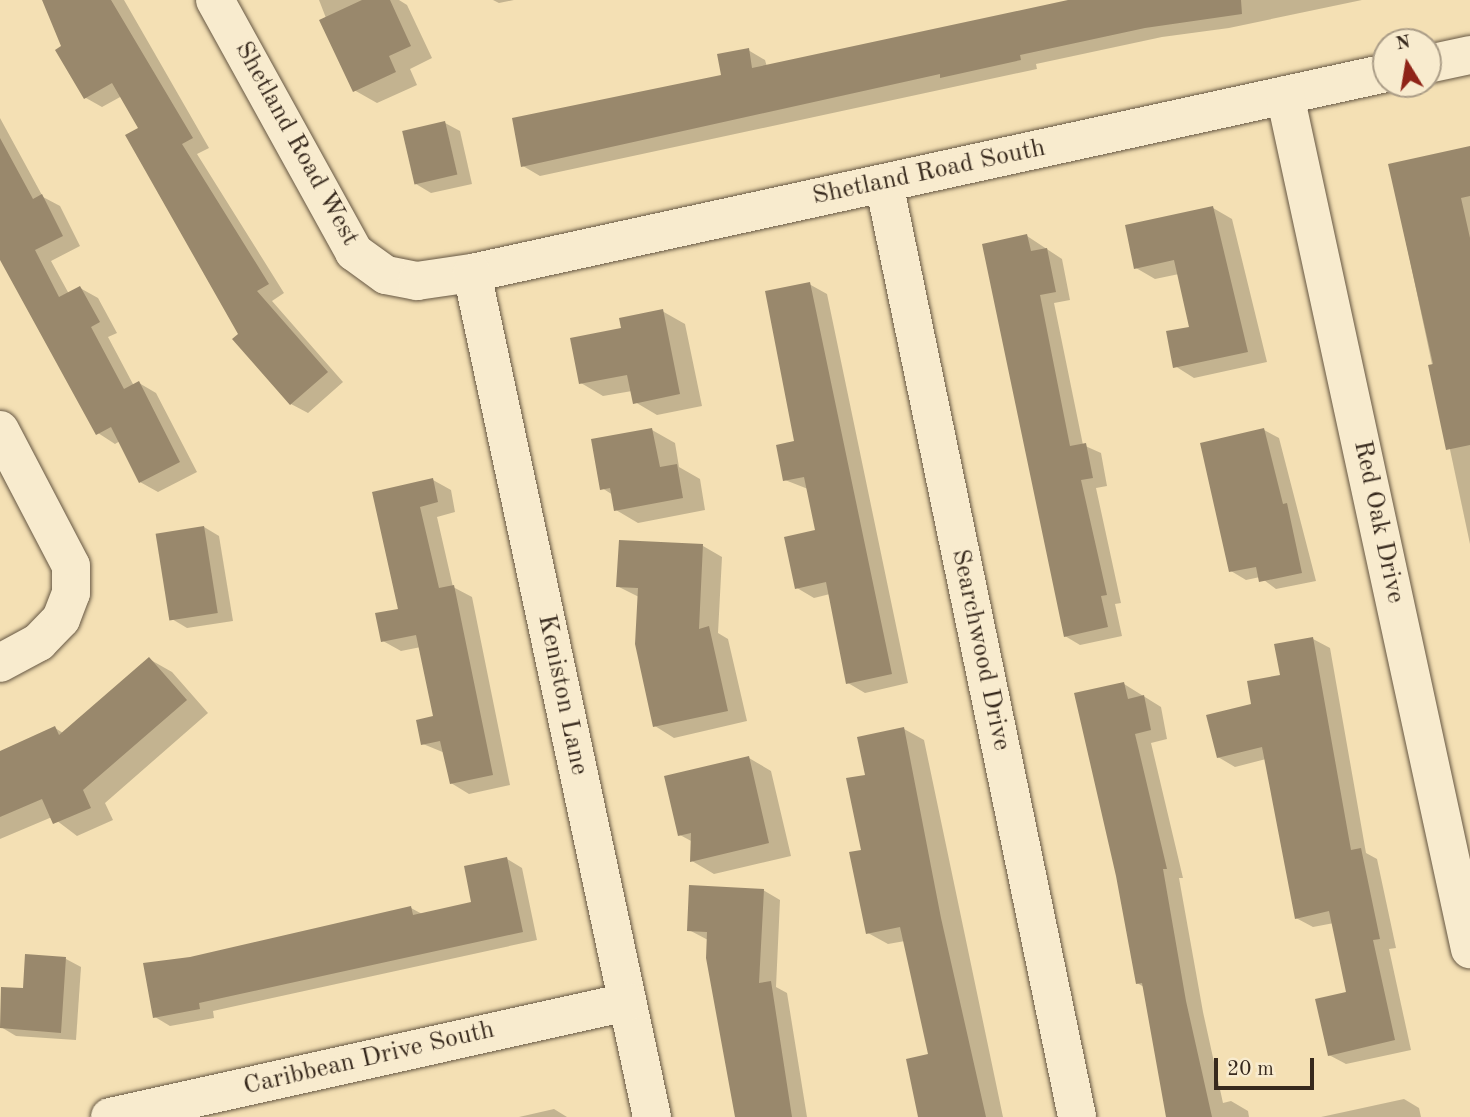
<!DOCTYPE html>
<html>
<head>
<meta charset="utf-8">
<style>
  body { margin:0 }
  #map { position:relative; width:1470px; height:1117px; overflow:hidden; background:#f4e0b4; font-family:"Old Standard TT",serif }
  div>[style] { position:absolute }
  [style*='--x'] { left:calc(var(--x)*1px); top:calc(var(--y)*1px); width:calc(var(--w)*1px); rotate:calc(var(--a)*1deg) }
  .shadow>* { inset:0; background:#0003 }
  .building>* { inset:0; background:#99886c; transform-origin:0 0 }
  .roads { filter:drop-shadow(0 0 2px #665743) drop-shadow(0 0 2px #665743) }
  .minor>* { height:38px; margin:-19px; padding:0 19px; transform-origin:19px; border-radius:19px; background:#f8ebce }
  span { translate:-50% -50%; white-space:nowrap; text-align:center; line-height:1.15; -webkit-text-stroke:5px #f8ebce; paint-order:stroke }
  .street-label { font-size:26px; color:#37291d }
  .north { position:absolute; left:1372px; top:28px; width:70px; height:70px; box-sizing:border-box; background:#f8ebce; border:2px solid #ab9d87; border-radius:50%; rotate:349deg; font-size:19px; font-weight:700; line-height:28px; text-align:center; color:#37291d }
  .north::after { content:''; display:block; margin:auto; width:24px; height:32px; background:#8f2418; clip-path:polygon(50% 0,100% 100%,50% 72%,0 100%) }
  .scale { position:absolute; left:1214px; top:1058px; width:100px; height:32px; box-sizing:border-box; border:4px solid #37291d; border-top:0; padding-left:9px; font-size:21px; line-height:24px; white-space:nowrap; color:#37291d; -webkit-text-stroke:5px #f8ebce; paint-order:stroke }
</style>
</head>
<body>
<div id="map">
  <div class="shadow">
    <div style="clip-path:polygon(44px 0,124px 0,209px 148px,197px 154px,284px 293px,272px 301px,343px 382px,308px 413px,291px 404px,235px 339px,240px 335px,141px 128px,122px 96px,102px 107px,86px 98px)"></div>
    <div style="clip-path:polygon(319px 0,399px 0,407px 5px,432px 58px,410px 69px,417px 85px,377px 103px,354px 90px)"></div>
    <div style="clip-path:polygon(493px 0,514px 0,499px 3px)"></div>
    <div style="clip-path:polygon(1077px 0,1362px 0,1229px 28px,1162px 37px,1036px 64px,1037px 69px,540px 176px,523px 166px,723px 76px,748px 50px,765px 60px,767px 67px)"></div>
    <div style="clip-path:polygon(0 118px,43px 197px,60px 206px,80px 246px,51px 261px,69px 294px,80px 288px,98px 298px,117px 333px,108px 337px,134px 386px,139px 383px,156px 393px,197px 472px,158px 492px,140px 482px,120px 441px,115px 444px,98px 433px,0 250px)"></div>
    <div style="clip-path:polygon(445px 123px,460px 131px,472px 184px,431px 193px,416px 184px)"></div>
    <div style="clip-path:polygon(1470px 148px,1470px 544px,1390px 166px)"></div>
    <div style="clip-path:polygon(1213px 208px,1232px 219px,1267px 362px,1194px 378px,1175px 366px,1191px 328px,1179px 274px,1155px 279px,1136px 268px)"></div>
    <div style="clip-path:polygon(1027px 236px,1062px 259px,1070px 300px,1054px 303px,1083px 445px,1101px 453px,1107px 486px,1096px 488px,1121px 603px,1115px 604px,1122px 636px,1080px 645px,1065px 636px)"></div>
    <div style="clip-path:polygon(809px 284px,827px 294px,908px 683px,865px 693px,848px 683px,830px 594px,814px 598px,797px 588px,817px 531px,808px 489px,785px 480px,796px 442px)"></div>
    <div style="clip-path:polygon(662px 311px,685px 324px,702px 406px,657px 415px,635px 402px,632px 391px,603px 396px,581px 383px,623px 329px)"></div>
    <div style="clip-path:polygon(652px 430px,675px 443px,679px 467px,700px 479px,705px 510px,638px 523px,616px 510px,613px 495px,602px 488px)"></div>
    <div style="clip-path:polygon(1264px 430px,1279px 438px,1316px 581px,1276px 589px,1260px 577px,1246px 580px,1231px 571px)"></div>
    <div style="clip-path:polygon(433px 480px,451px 490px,455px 512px,437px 517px,453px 587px,472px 597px,510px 785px,469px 794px,451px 783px,445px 753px,423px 744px,435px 718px,421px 647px,401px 651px,383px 641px,400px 610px,374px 493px)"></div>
    <div style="clip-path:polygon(204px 527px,219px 536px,233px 621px,187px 628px,172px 619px)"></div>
    <div style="clip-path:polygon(703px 546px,722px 557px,718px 633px,728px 639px,747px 721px,674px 738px,655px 726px,639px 597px,617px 586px)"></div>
    <div style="clip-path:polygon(1313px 639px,1330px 648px,1366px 853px,1377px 859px,1396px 948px,1389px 949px,1411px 1050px,1346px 1064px,1329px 1055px,1348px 993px,1334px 923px,1313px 927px,1296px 918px,1266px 759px,1235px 767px,1218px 757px,1253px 705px)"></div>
    <div style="clip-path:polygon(149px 659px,172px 672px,208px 713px,105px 803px,113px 820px,77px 836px,52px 817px,0 839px,0 753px,55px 728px,63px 733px)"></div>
    <div style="clip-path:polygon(1124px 684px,1161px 707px,1167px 739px,1151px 743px,1183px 878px,1179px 878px,1203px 1012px,1223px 1103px,1231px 1101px,1248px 1111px,1249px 1117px,1169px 1117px,1144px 987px,1137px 983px)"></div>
    <div style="clip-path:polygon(904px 729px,924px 740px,1003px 1117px,920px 1117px,930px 1055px,905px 941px,888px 944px,868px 933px,863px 851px,867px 776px)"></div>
    <div style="clip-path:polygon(749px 758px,771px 771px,791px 856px,714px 874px,692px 861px,693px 842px,680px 835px)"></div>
    <div style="clip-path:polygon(507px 859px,522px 868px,537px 940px,213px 1011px,214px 1018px,170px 1026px,155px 1017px,190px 959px,411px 908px,422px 914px,473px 904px)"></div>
    <div style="clip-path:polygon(763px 890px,780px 900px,776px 987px,787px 993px,807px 1117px,738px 1117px,708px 940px,689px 930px)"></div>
    <div style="clip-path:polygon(66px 959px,81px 967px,76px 1040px,16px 1036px,1px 1027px,24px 990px)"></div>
    <div style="clip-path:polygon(1404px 1099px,1419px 1108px,1421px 1117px,1321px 1117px)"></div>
    <div style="clip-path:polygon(554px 1109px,567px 1117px,519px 1117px)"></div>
  </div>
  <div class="building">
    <div style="clip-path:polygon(42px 0,111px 0,193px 138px,182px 144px,269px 284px,257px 291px,328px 372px,290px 405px,232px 339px,238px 334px,125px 135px,138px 128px,112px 83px,84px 99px,55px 50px,61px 46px)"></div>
    <div style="clip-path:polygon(362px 0,390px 0,411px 46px,389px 56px,396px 72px,353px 92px,319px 20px)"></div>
    <div style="clip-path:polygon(1068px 0,1241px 0,1242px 14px,1145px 28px,1020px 55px,1021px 60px,940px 78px,940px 74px,521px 167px,512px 118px,721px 75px,717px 54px,749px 48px,752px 68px)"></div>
    <div style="left:445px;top:121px;width:55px;height:44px;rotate:77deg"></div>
    <div style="clip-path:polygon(0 138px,33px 199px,42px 194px,63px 236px,35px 250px,59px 297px,80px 286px,100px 322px,91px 327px,124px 389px,139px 381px,180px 462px,139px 483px,111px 427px,96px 435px,0 260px)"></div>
    <div style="clip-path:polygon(1470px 146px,1470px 196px,1461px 198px,1470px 238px,1470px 445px,1446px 450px,1428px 365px,1433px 364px,1388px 164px)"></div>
    <div style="clip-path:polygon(1213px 206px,1248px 352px,1173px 368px,1166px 331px,1189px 327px,1174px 260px,1134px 269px,1125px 225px)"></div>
    <div style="clip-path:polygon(1027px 234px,1031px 251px,1047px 248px,1056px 292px,1040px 295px,1070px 446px,1086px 443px,1093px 478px,1081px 480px,1107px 595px,1101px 596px,1108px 627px,1064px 637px,982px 244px)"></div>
    <div style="clip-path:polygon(810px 282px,892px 674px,846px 684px,826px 582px,795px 589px,784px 537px,815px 530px,804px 477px,783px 481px,776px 445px,794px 441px,765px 291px)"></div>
    <div style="clip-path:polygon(663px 309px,680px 394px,633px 404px,627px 375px,579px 384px,570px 338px,621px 328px,619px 318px)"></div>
    <div style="clip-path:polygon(652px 428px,660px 467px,677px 464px,683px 498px,614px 511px,610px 488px,600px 490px,591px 439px)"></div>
    <div style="clip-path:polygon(1264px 428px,1283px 504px,1287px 503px,1302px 573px,1259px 582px,1256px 567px,1229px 572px,1200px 443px)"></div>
    <div style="clip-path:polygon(433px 478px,438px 502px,420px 507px,439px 588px,454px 585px,493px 775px,450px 784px,440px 741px,421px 745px,416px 720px,433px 716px,416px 635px,381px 642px,375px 613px,398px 609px,372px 492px)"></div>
    <div style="left:204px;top:526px;width:88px;height:49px;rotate:81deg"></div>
    <div style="clip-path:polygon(619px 540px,703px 544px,699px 629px,709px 626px,728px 711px,653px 727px,635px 644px,638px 588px,616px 587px)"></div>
    <div style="clip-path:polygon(1313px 637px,1351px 850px,1361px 848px,1380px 939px,1373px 940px,1395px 1040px,1328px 1056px,1315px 999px,1346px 992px,1329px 911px,1295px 919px,1262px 747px,1217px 758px,1206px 715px,1251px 704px,1247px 681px,1280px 675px,1274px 644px)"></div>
    <div style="clip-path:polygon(149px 657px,187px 700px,83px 790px,91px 808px,53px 824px,42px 799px,0 817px,0 751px,55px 726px,59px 735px)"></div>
    <div style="clip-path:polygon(1124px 682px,1128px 699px,1144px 695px,1151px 730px,1135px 734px,1167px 869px,1163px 869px,1186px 1001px,1212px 1117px,1166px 1117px,1142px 983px,1136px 984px,1116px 876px,1074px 693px)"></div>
    <div style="clip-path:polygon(904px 727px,941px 918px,986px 1117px,918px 1117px,906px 1059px,928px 1054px,900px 927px,866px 934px,849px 852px,861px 850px,846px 778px,865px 775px,857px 737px)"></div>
    <div style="clip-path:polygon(749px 756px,769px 843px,690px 862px,691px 833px,678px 836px,664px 776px)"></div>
    <div style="clip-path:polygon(507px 857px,523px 932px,199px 1003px,200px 1009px,153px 1018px,143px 963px,190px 957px,411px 906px,413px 915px,471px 902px,464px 866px)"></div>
    <div style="clip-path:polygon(689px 885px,764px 889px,759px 983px,771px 981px,792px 1117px,735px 1117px,706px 958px,707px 932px,687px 931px)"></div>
    <div style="clip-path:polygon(25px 954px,66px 957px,61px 1033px,0 1028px,1px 987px,23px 988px)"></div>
  </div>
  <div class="roads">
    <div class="minor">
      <div style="--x:215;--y:0;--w:288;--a:61.1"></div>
      <div style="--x:354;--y:252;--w:39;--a:36"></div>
      <div style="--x:386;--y:275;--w:32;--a:11"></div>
      <div style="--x:417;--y:281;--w:56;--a:-8.3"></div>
      <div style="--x:472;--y:273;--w:936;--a:-12.34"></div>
      <div style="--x:1428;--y:64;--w:43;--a:-12.1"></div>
      <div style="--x:1285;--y:95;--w:874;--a:77.78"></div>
      <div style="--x:884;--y:183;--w:954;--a:78.32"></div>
      <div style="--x:472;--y:273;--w:863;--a:77.96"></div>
      <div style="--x:0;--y:430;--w:153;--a:62.4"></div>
      <div style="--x:71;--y:566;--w:27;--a:90"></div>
      <div style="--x:71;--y:593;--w:28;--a:111"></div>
      <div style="--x:61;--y:619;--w:32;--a:134"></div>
      <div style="--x:39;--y:642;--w:44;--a:151.7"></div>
      <div style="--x:110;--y:1117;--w:530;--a:-12.54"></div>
    </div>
  </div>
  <div class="street-label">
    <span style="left:296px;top:144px;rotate:61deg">Shetland Road West</span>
    <span style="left:929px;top:173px;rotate:-12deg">Shetland Road South</span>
    <span style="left:1378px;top:522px;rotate:78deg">Red Oak Drive</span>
    <span style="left:980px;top:650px;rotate:78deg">Searchwood Drive</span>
    <span style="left:562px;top:695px;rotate:78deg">Keniston Lane</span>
    <span style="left:369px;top:1059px;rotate:-13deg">Caribbean Drive South</span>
  </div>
  <div class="north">N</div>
  <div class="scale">20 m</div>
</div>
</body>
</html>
